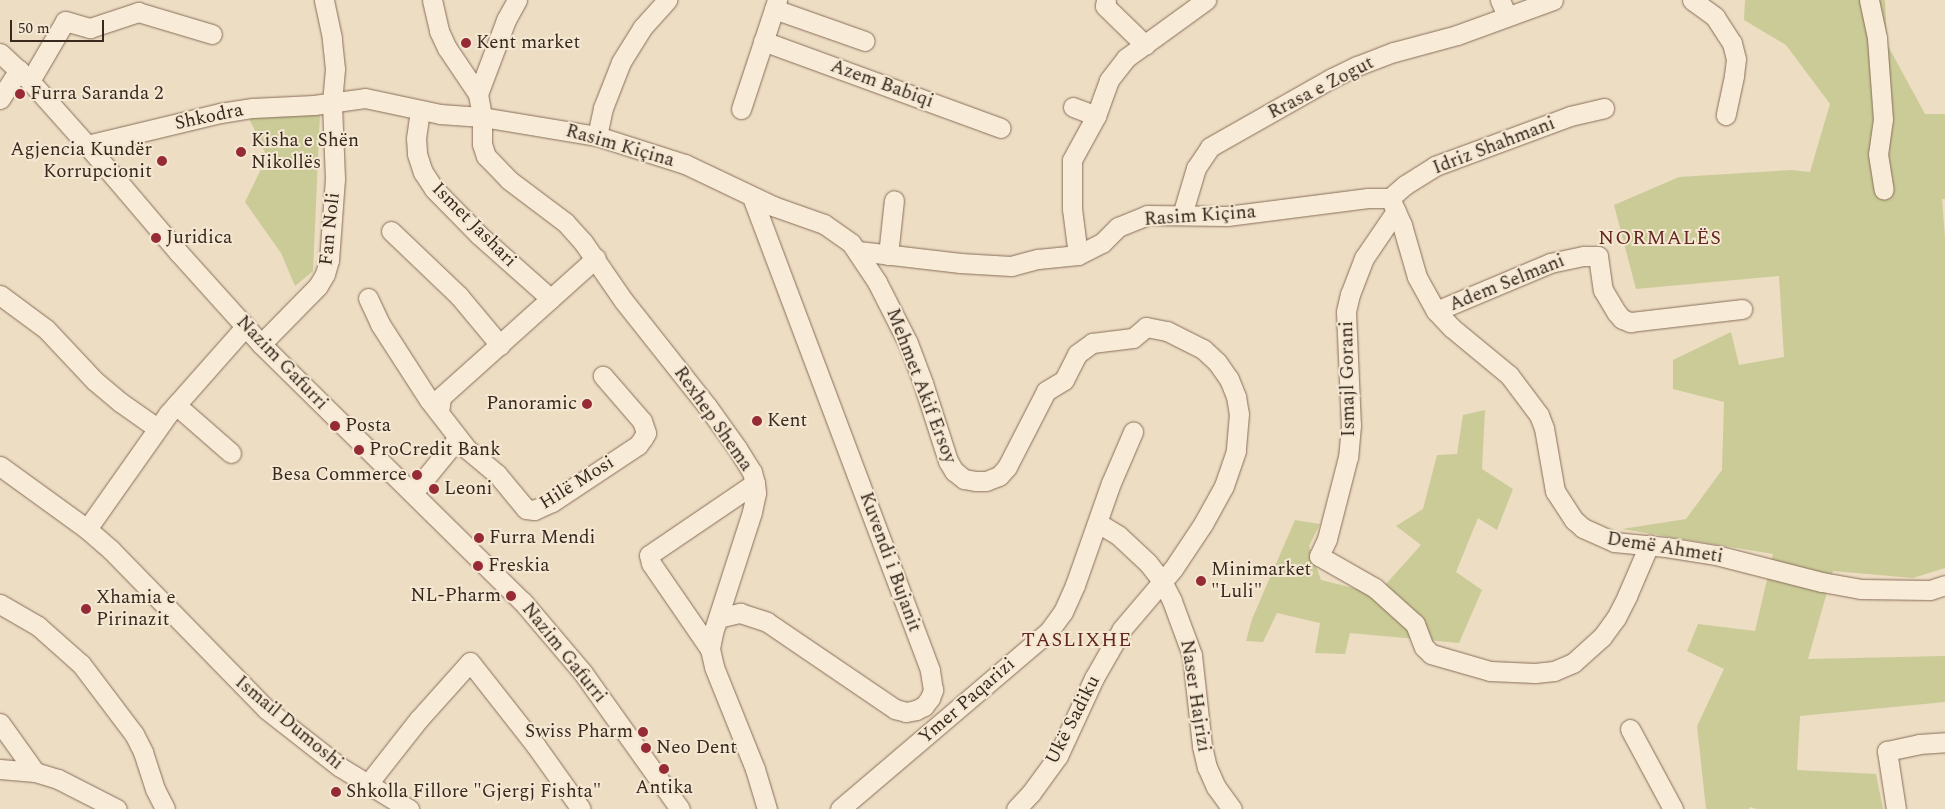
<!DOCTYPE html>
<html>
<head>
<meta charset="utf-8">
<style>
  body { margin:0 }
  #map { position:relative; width:1945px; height:809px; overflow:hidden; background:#edddc3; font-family:Spectral,serif }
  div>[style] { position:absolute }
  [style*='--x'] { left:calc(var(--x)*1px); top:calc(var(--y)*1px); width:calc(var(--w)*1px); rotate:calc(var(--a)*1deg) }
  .green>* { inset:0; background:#cacb97 }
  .roads { filter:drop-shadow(0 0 1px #886e5a) drop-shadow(0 0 1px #886e5a) }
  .minor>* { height:19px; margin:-9.5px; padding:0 9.5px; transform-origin:9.5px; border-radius:9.5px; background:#f8ebd7 }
  .dots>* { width:14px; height:14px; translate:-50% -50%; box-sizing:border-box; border:2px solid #f5e8d3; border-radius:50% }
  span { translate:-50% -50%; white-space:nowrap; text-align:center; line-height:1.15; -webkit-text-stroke:4px #f5e8d3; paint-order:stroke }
  .poi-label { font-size:19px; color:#38281e }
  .left { translate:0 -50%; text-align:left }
  .right { translate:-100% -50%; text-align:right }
  .street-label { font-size:19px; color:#38281e }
  .neighbourhood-label { font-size:20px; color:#64261e; letter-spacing:1px }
  .scale { position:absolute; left:10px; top:20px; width:94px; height:22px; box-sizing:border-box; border:2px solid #38281e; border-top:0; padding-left:6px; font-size:15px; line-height:18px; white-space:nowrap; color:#38281e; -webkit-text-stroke:4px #f5e8d3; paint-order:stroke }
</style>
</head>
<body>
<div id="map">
  <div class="green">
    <div style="clip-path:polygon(1745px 0,1885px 0,1887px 44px,1925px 114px,1945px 114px,1945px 199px,1942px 199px,1945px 238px,1945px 568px,1913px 578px,1833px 571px,1808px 659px,1945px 656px,1945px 702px,1800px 716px,1797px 770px,1876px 774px,1883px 809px,1757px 809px,1750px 807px,1749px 809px,1706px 809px,1697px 726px,1724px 669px,1687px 651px,1698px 624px,1755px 631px,1773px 554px,1622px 529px,1686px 519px,1722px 470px,1724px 402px,1673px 389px,1673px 360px,1731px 332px,1739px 365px,1784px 357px,1779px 276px,1636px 289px,1614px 205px,1679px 177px,1792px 170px,1810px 172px,1830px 104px,1786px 45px,1744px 20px)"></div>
    <div style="clip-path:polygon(320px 114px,313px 271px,295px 286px,281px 253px,245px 202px,267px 157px,249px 118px)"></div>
    <div style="clip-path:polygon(1485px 410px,1482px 469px,1513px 489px,1497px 530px,1478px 518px,1456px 572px,1482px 590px,1459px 643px,1350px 633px,1345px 654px,1315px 653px,1320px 623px,1277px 613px,1263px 642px,1246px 641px,1252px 619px,1295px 520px,1320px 524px,1309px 546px,1321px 580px,1377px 594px,1421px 545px,1396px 526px,1423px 509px,1437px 455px,1457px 454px,1463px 415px)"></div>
  </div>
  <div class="roads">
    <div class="minor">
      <div style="--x:432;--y:0;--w:32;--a:77"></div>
      <div style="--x:439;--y:31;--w:19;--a:65"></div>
      <div style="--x:447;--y:48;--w:55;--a:56"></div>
      <div style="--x:517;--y:0;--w:23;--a:119"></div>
      <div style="--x:506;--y:20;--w:79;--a:110.7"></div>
      <div style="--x:478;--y:94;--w:23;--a:80"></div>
      <div style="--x:482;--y:117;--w:27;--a:90"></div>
      <div style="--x:482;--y:144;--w:13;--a:72"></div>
      <div style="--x:486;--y:156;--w:33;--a:46"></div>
      <div style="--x:509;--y:180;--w:70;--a:36.9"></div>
      <div style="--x:565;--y:222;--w:27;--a:48"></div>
      <div style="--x:583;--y:242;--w:70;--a:55.4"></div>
      <div style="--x:623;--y:300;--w:135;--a:51.6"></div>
      <div style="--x:707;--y:406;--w:52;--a:54.5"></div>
      <div style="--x:737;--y:448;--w:28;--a:58"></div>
      <div style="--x:752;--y:472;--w:11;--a:75"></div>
      <div style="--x:755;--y:483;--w:10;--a:84"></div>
      <div style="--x:756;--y:493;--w:19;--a:102"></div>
      <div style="--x:752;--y:512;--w:127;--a:107.9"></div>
      <div style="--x:713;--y:633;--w:16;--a:101"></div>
      <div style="--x:710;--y:649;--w:18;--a:77"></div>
      <div style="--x:714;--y:667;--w:110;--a:68.1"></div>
      <div style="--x:755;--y:769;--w:42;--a:73.3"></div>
      <div style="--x:1106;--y:0;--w:6;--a:99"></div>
      <div style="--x:1105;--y:6;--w:56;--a:44.3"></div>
      <div style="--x:1500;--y:0;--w:17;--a:66"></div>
      <div style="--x:1692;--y:0;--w:29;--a:36"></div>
      <div style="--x:1715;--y:17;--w:31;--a:57"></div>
      <div style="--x:1732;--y:43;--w:16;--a:76"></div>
      <div style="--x:1736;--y:59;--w:17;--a:97"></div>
      <div style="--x:1734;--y:76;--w:40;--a:102"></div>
      <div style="--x:1869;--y:0;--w:39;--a:78"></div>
      <div style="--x:1877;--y:38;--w:81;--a:85.8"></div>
      <div style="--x:1883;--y:119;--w:35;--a:98"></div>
      <div style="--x:1878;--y:154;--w:36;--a:81"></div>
      <div style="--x:774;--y:9;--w:96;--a:19.4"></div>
      <div style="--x:763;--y:41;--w:253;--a:20.1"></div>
      <div style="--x:0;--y:53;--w:41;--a:43"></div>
      <div style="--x:30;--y:81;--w:86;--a:48.3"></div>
      <div style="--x:87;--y:145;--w:142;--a:49.6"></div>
      <div style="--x:179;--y:253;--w:122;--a:48"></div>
      <div style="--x:261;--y:344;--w:366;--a:44.6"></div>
      <div style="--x:522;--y:601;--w:94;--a:49.7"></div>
      <div style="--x:583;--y:673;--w:167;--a:54.5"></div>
      <div style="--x:30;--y:81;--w:69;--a:-59.7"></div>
      <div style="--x:65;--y:21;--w:26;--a:16"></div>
      <div style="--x:90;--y:28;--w:51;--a:-18.4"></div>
      <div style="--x:138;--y:12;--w:77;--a:16.6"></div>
      <div style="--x:0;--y:99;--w:35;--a:-57"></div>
      <div style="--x:1073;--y:107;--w:25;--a:21"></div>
      <div style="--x:741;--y:109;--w:115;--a:-71.7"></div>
      <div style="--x:420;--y:110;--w:28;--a:98"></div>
      <div style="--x:416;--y:138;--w:16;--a:86"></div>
      <div style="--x:417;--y:154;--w:19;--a:72"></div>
      <div style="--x:423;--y:172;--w:20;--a:57"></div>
      <div style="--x:434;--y:189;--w:64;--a:45.6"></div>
      <div style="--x:479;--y:235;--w:96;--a:41.6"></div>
      <div style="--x:597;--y:136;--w:29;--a:-78"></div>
      <div style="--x:603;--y:108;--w:49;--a:-68.6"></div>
      <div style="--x:621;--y:62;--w:40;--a:-58"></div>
      <div style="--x:642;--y:28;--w:38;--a:-48"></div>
      <div style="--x:87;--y:145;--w:137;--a:-13.5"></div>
      <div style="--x:220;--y:113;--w:33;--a:-9"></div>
      <div style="--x:253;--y:108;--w:61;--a:-2.8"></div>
      <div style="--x:314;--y:105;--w:51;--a:-7.8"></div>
      <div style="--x:365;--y:98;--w:77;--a:12"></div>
      <div style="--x:440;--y:114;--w:42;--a:4.1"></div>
      <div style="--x:482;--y:117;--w:117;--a:9.4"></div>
      <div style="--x:597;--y:136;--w:92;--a:17.7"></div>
      <div style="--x:685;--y:164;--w:98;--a:25.5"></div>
      <div style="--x:773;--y:206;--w:54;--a:19.4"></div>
      <div style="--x:824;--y:224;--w:33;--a:35"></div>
      <div style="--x:851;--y:243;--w:47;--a:56.3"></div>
      <div style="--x:877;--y:282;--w:68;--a:63.1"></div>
      <div style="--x:908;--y:343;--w:43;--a:69.4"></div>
      <div style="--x:923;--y:383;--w:82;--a:72.2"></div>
      <div style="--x:948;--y:461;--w:12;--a:59"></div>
      <div style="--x:954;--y:471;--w:13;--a:39"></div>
      <div style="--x:964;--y:479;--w:11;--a:10"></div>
      <div style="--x:975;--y:481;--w:11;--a:0"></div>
      <div style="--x:986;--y:481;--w:14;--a:-21"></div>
      <div style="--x:999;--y:476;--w:12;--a:-48"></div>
      <div style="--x:1007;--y:467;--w:85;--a:-62.8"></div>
      <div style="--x:1046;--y:391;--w:21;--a:-31"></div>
      <div style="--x:1064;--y:380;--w:29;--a:-63"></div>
      <div style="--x:1077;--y:354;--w:19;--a:-36"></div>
      <div style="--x:1092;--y:343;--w:41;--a:-7"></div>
      <div style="--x:1133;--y:338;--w:17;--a:-40"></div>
      <div style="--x:1146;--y:327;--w:21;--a:11"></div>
      <div style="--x:1167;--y:331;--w:40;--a:26.6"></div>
      <div style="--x:1203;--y:349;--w:19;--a:43"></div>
      <div style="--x:1217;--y:362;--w:21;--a:55"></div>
      <div style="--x:1229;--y:379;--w:18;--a:68"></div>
      <div style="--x:1236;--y:396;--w:18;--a:81"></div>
      <div style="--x:1239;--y:414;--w:37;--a:95"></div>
      <div style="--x:1236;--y:451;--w:37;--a:109"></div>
      <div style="--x:1224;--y:486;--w:43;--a:118.9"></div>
      <div style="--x:1203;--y:524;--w:54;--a:123.7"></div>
      <div style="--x:1173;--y:569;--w:79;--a:130.4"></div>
      <div style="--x:1122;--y:629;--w:56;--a:119.7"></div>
      <div style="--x:1094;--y:678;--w:86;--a:114.8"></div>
      <div style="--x:1058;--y:756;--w:46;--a:126.1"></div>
      <div style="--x:1031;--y:793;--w:22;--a:133"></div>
      <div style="--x:1390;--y:198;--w:20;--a:-41"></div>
      <div style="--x:1405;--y:185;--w:36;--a:-32"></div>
      <div style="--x:1435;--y:166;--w:144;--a:-20.3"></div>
      <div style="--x:1570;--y:116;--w:35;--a:-13"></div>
      <div style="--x:1396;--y:211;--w:57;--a:124.2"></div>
      <div style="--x:1364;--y:258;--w:39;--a:111"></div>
      <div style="--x:1350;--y:294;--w:18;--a:103"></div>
      <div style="--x:1346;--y:312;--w:113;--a:87.5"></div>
      <div style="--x:1351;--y:425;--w:32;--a:95"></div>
      <div style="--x:1348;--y:457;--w:85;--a:104.4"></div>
      <div style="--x:1327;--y:539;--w:19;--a:115"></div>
      <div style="--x:1319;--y:556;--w:64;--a:29.7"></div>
      <div style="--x:1375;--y:588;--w:54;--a:42"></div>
      <div style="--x:1415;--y:624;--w:25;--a:69"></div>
      <div style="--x:1424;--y:647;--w:10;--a:45"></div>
      <div style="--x:1431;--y:654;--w:61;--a:16.1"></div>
      <div style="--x:1490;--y:671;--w:45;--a:2.5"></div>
      <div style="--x:1535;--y:673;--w:19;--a:-6"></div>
      <div style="--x:1554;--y:671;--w:21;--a:-23"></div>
      <div style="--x:1573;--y:663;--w:39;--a:-42"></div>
      <div style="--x:1602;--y:637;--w:24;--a:-54"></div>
      <div style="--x:1616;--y:618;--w:25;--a:-63"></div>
      <div style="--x:1627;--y:596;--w:56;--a:-66.7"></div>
      <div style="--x:1182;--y:215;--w:49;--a:-73.4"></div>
      <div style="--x:1196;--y:168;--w:25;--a:-56"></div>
      <div style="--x:1210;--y:147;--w:140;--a:-29.5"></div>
      <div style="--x:1332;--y:78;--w:28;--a:-26"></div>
      <div style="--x:1357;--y:66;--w:40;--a:-21"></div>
      <div style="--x:1394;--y:52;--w:65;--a:-15.1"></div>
      <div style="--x:1457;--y:35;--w:102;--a:-20"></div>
      <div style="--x:391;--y:231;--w:94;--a:43.7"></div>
      <div style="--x:459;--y:296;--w:64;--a:50.1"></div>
      <div style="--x:858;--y:251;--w:103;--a:6.7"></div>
      <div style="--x:960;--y:263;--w:51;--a:3.4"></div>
      <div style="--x:1011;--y:266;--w:28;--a:-15"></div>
      <div style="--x:1038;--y:259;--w:40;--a:-5.7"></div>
      <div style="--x:1078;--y:255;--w:27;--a:-27"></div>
      <div style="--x:1102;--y:243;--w:23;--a:-45"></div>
      <div style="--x:1118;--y:227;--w:31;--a:-22"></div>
      <div style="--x:1147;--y:215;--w:80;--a:0.7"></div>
      <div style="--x:1227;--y:216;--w:142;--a:-7.3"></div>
      <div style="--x:1368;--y:198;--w:22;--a:0"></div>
      <div style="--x:1390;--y:198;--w:30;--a:66"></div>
      <div style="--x:1402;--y:225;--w:54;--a:73.9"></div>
      <div style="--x:1417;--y:277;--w:39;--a:61"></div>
      <div style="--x:1436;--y:311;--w:23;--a:47"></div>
      <div style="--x:1452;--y:328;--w:74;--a:39.5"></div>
      <div style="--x:1509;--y:375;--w:50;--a:53.1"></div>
      <div style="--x:1539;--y:415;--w:14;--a:69"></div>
      <div style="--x:1544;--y:428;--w:64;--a:80.1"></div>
      <div style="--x:1555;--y:491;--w:35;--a:57"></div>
      <div style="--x:1574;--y:520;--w:12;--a:42"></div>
      <div style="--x:1583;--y:528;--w:34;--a:24"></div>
      <div style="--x:1614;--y:542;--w:52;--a:5.5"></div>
      <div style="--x:1666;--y:547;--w:51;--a:9.1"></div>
      <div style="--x:1716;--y:555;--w:109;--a:14.3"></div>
      <div style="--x:1822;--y:582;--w:39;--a:10"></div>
      <div style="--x:1860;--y:589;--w:70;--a:0.8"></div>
      <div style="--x:1930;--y:590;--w:16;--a:-18"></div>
      <div style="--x:888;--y:255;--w:55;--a:-83.8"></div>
      <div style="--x:1078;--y:255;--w:46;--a:-97.4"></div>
      <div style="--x:1072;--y:209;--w:49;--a:-90"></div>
      <div style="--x:1072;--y:160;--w:50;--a:-61.4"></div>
      <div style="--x:1096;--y:116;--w:38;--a:-70"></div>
      <div style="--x:1109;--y:80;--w:28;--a:-52"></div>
      <div style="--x:1126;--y:58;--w:99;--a:-35.9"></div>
      <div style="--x:0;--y:295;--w:57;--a:36.5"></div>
      <div style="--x:46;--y:329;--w:71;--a:46.7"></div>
      <div style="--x:95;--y:381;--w:33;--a:40"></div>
      <div style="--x:120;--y:402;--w:45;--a:35.1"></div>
      <div style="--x:368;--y:298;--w:29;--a:65"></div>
      <div style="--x:380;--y:324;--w:90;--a:57.2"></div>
      <div style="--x:429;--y:400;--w:62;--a:52.2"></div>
      <div style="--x:467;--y:449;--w:39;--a:40"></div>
      <div style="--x:497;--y:474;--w:45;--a:50.4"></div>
      <div style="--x:526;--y:509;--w:8;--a:7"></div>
      <div style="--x:534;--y:510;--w:20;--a:-24"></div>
      <div style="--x:552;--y:502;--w:103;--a:-33.5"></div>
      <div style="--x:638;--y:445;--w:9;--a:-54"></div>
      <div style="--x:643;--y:438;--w:6;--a:-59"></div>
      <div style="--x:646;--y:433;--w:13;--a:-108"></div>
      <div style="--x:642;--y:421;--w:60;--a:-130.9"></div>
      <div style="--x:1436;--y:311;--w:124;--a:-22.8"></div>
      <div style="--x:1550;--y:263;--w:35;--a:-12"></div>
      <div style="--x:1584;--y:256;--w:14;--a:0"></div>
      <div style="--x:1598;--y:256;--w:34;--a:82"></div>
      <div style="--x:1603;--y:290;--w:26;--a:59"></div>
      <div style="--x:1616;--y:312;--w:9;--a:49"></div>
      <div style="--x:1622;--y:319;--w:9;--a:21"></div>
      <div style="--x:1630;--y:322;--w:113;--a:-6.6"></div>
      <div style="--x:261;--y:344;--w:81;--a:-45.5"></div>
      <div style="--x:318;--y:286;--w:14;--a:-60"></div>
      <div style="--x:325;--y:274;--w:15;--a:-74"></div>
      <div style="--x:329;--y:260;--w:81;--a:-85.8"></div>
      <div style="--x:335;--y:179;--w:76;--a:-92.3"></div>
      <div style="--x:332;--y:103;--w:34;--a:-85"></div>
      <div style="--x:335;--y:69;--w:31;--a:-96"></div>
      <div style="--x:332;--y:38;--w:39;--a:-102"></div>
      <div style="--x:176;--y:405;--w:73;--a:41.1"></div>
      <div style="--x:439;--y:412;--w:15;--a:-82"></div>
      <div style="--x:441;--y:397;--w:208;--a:-41.9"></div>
      <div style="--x:0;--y:466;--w:107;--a:35.9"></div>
      <div style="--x:87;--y:529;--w:32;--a:41"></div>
      <div style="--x:111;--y:550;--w:222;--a:45.7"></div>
      <div style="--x:266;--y:709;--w:94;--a:38.1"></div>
      <div style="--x:340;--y:767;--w:81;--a:31.3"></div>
      <div style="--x:413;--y:493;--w:71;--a:-50.7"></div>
      <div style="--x:1098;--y:523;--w:23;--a:31"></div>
      <div style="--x:1118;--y:535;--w:41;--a:43"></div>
      <div style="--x:1148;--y:563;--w:23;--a:52"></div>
      <div style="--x:1162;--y:581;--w:22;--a:63"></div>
      <div style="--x:1172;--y:601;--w:58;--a:69.7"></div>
      <div style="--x:1192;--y:655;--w:92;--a:83.7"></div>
      <div style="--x:1202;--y:746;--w:22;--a:77"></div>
      <div style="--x:1207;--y:767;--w:22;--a:66"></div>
      <div style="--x:1216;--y:787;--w:27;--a:54"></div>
      <div style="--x:87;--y:529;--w:141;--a:-54.8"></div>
      <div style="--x:168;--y:414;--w:116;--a:-48.5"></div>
      <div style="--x:0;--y:604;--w:44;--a:30.1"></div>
      <div style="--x:38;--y:626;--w:57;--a:41.5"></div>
      <div style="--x:81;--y:664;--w:88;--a:52.9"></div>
      <div style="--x:134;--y:734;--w:20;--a:63"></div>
      <div style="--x:143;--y:752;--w:39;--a:72"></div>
      <div style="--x:155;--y:789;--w:22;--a:63"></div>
      <div style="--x:718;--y:618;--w:23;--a:-13"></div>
      <div style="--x:740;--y:613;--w:28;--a:18"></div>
      <div style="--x:767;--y:622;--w:155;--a:34.2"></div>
      <div style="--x:895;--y:709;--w:11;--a:15"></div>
      <div style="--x:906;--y:712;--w:10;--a:-11"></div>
      <div style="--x:916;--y:710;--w:9;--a:-27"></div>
      <div style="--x:924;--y:706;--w:10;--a:-53"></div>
      <div style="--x:930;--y:698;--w:9;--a:-69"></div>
      <div style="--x:933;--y:690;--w:20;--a:-99"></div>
      <div style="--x:930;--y:670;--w:505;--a:-110.62"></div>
      <div style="--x:710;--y:649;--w:104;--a:-124.5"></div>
      <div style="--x:651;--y:563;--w:8;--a:-104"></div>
      <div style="--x:649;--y:555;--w:128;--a:-34.2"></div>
      <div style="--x:0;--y:723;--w:60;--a:54.5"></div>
      <div style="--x:1630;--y:729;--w:91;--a:61.7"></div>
      <div style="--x:0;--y:769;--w:35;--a:5"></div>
      <div style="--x:35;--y:772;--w:24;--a:17"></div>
      <div style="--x:58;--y:779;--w:66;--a:27"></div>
      <div style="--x:367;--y:785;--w:84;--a:-51.8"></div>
      <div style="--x:419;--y:719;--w:76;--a:-48.2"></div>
      <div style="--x:470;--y:662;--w:107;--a:51.8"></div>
      <div style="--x:536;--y:746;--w:77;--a:54.5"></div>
      <div style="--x:840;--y:809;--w:275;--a:-40.4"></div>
      <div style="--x:1049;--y:631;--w:24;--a:-54"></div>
      <div style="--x:1063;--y:612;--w:30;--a:-66"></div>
      <div style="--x:1075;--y:585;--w:108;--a:-70.6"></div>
      <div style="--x:1111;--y:483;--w:56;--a:-66.7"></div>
      <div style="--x:1896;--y:809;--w:59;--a:-98.8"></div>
      <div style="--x:1887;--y:751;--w:33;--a:-12"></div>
      <div style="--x:1919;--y:744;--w:26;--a:-4"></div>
    </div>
  </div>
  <div class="dots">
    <div style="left:466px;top:43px;background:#962b36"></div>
    <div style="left:20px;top:94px;background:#962b36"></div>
    <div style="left:241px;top:152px;background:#962b36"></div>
    <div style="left:162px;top:161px;background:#962b36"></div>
    <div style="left:156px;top:238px;background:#962b36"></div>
    <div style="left:587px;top:404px;background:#962b36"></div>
    <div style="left:757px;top:421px;background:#962b36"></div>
    <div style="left:335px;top:426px;background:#962b36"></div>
    <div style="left:359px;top:450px;background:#962b36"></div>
    <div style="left:417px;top:475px;background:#962b36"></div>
    <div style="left:434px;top:489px;background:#962b36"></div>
    <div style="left:479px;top:538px;background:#962b36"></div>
    <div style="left:478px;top:566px;background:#962b36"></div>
    <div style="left:1201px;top:581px;background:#962b36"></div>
    <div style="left:511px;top:596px;background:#962b36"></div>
    <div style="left:86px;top:609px;background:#962b36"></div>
    <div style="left:643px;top:732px;background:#962b36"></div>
    <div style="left:646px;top:748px;background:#962b36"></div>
    <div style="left:664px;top:769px;background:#962b36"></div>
    <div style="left:336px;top:792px;background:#962b36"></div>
  </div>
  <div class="poi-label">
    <span class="left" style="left:476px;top:43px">Kent market</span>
    <span class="left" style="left:30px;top:94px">Furra Saranda 2</span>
    <span class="left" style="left:251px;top:152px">Kisha e Shën<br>Nikollës</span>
    <span class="right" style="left:152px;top:161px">Agjencia Kundër<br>Korrupcionit</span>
    <span class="left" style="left:166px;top:238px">Juridica</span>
    <span class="right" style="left:577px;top:404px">Panoramic</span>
    <span class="left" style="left:767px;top:421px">Kent</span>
    <span class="left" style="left:345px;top:426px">Posta</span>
    <span class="left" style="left:369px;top:450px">ProCredit Bank</span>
    <span class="right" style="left:407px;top:475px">Besa Commerce</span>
    <span class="left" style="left:444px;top:489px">Leoni</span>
    <span class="left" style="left:489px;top:538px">Furra Mendi</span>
    <span class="left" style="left:488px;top:566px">Freskia</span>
    <span class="left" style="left:1211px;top:581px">Minimarket<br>"Luli"</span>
    <span class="right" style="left:501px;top:596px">NL-Pharm</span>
    <span class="left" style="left:96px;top:609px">Xhamia e<br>Pirinazit</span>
    <span class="right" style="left:633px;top:732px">Swiss Pharm</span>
    <span class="left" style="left:656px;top:748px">Neo Dent</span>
    <span style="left:664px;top:788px">Antika</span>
    <span class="left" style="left:346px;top:792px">Shkolla Fillore "Gjergj Fishta"</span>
  </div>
  <div class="street-label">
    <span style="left:882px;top:84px;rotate:20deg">Azem Babiqi</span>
    <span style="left:1321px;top:88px;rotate:-27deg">Rrasa e Zogut</span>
    <span style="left:209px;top:117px;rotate:-12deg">Shkodra</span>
    <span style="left:620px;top:146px;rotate:16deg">Rasim Kiçina</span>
    <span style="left:1494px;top:146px;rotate:-21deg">Idriz Shahmani</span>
    <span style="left:1200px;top:216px;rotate:-4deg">Rasim Kiçina</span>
    <span style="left:474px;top:225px;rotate:45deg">Ismet Jashari</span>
    <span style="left:330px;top:229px;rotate:-84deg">Fan Noli</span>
    <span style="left:1507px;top:283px;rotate:-22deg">Adem Selmani</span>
    <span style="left:282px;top:363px;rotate:46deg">Nazim Gafurri</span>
    <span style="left:1348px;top:379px;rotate:-91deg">Ismajl Gorani</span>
    <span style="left:921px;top:386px;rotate:69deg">Mehmet Akif Ersoy</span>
    <span style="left:713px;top:419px;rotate:55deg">Rexhep Shema</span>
    <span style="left:577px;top:483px;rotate:-32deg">Hilë Mosi</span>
    <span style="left:1665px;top:548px;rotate:9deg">Demë Ahmeti</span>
    <span style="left:890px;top:562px;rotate:70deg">Kuvendi i Bujanit</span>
    <span style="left:564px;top:653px;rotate:51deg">Nazim Gafurri</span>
    <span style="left:1195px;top:696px;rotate:81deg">Naser Hajrizi</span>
    <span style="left:967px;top:701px;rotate:-41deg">Ymer Paqarizi</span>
    <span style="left:1073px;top:720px;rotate:-63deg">Ukë Sadiku</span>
    <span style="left:289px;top:723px;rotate:40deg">Ismail Dumoshi</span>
  </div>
  <div class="neighbourhood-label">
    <span style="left:1660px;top:238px">NORMALËS</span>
    <span style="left:1077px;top:640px">TASLIXHE</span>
  </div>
  <div class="scale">50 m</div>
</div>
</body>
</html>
